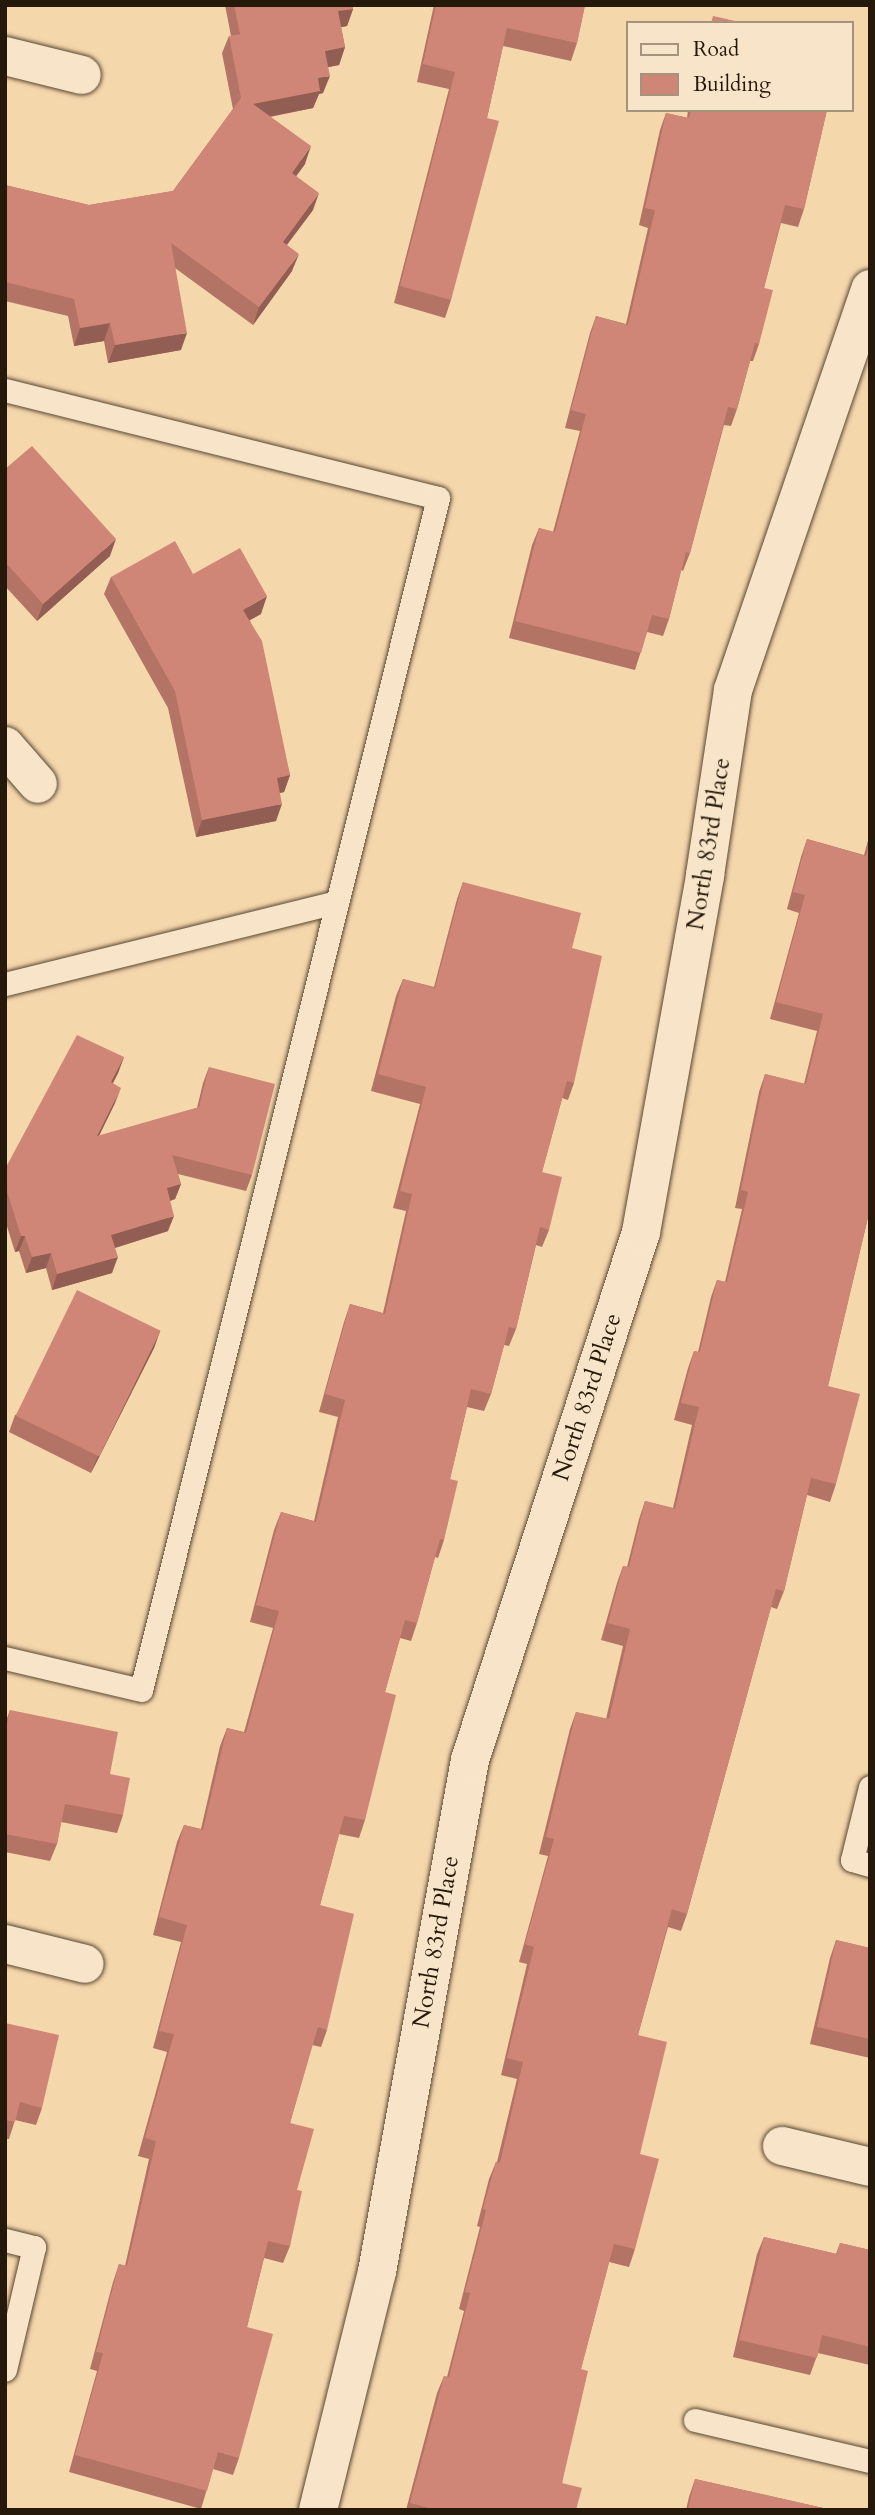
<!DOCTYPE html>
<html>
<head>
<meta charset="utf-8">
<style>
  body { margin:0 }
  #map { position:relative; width:875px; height:2515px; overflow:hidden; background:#f5d7ac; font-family:Cardo,serif }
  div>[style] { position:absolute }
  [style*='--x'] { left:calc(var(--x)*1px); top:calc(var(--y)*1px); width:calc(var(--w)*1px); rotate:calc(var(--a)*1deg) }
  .roads { filter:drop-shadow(0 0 2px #594833) drop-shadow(0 0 2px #594833) }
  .lane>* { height:23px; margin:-11.5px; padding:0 11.5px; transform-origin:11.5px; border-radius:11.5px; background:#f8e5c9 }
  .street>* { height:38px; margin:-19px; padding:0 19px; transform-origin:19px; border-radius:19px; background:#f8e5c9 }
  .wall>* { inset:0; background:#b37365 }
  .shaded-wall>* { inset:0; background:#925e53 }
  .building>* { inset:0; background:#d08676; transform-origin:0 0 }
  span { translate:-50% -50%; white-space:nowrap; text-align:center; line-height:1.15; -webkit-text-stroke:7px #f8e5c9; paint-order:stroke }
  .street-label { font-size:24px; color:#25190b }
  .frame { position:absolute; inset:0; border:7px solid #25190b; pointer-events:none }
  .legend { position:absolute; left:626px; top:21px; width:228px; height:91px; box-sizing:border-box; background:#f8e5c9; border:2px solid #a4937d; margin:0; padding:9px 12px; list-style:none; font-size:21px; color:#25190b }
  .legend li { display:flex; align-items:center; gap:14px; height:35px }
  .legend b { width:35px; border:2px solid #a4937d }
</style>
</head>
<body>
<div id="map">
  <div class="roads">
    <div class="lane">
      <div style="--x:5;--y:390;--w:446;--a:14"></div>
      <div style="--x:438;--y:498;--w:1228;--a:103.99"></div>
      <div style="--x:141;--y:1690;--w:140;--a:-166.8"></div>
      <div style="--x:5;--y:984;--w:342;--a:-13.9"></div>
      <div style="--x:870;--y:1787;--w:75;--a:103.9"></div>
      <div style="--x:852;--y:1860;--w:19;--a:16"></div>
      <div style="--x:5;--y:2240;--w:30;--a:14"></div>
      <div style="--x:34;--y:2247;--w:126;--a:103.3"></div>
      <div style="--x:695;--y:2420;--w:180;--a:13.2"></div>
    </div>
    <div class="street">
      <div style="--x:5;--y:56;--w:79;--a:13.9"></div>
      <div style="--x:5;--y:746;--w:50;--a:49"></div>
      <div style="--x:5;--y:1944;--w:82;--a:14"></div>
      <div style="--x:782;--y:2146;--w:90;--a:13.4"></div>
      <div style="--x:318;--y:2510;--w:245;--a:-76.1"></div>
      <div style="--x:377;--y:2272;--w:520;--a:-79.71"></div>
      <div style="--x:470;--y:1760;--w:555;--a:-72.05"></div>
      <div style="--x:641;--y:1232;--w:363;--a:-79.8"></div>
      <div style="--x:705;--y:875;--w:187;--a:-81.4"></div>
      <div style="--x:733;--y:690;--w:424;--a:-71.1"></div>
    </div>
  </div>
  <div class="wall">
    <div style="clip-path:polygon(225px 5px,352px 5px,353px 9px,347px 26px,341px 27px,345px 47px,339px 65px,328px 67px,323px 93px,319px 94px,313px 108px,270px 117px,305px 164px,296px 176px,313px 210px,287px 245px,292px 271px,253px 325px,175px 268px,181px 350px,108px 363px,104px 341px,74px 346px,68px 316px,5px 301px,5px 185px,89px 205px,173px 191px,233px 109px,222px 53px,229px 36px,231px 36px)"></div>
    <div style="clip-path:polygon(434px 5px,585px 5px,577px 43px,571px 61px,503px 46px,487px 118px,451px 300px,445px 318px,394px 303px,449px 89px,417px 82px)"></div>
    <div style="clip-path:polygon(688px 110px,827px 110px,804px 209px,798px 227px,781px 223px,764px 288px,759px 344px,753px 361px,750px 361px,737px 409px,731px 426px,724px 425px,690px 553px,683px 571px,681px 570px,669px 619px,663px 636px,647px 632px,635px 670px,509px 638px,532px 545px,539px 528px,553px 532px,580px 431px,565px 428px,590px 333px,596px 316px,626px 324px,648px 228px,639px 225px,660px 130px,666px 113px,687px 118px)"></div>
    <div style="clip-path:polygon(5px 469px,110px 556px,37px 621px,5px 586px)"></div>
    <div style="clip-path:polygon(193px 574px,261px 614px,250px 620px,290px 775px,284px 792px,280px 793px,276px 821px,196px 837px,168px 708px,104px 594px,111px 577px)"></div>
    <div style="clip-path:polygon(870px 833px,870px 1209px,828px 1386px,836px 1484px,830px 1502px,807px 1495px,784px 1591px,777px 1609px,771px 1607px,687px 1914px,681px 1931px,668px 1927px,638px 2035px,640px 2154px,635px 2249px,629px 2267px,609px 2262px,581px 2369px,562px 2483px,576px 2510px,406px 2510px,437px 2393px,444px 2376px,447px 2377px,464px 2311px,459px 2309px,480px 2227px,477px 2226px,489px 2179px,496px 2162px,497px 2162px,517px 2079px,501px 2075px,527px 1964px,519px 1962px,548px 1856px,539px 1854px,570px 1729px,576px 1712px,606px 1719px,623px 1646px,601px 1640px,617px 1583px,623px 1566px,627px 1567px,639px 1519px,645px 1501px,673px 1508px,692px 1425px,674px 1420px,688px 1368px,694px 1351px,698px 1352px,711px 1297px,717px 1280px,725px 1282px,742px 1209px,735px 1208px,759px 1092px,765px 1074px,804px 1084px,817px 1031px,770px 1019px,799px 913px,787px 909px,801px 857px,807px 839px,864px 855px)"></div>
    <div style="clip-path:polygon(463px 882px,572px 948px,574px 1083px,568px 1100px,562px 1098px,542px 1172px,549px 1230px,542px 1247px,536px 1245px,516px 1329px,509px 1346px,504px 1345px,491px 1394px,484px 1411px,467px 1407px,450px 1479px,444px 1540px,438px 1558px,435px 1557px,417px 1623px,411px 1641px,400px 1638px,385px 1692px,365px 1820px,359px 1838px,339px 1834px,320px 1905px,327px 2030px,321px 2047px,312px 2045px,290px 2123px,297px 2190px,290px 2246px,283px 2263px,264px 2258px,247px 2327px,239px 2458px,233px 2475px,213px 2469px,201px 2509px,69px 2472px,97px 2371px,90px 2369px,113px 2282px,119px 2264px,125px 2266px,149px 2159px,138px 2156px,167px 2052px,153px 2048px,181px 1942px,153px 1935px,177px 1842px,184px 1825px,201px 1829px,220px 1746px,227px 1728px,244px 1732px,273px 1628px,250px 1622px,274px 1530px,281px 1512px,314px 1521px,338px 1417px,319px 1412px,344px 1322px,350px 1304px,383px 1313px,406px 1211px,393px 1208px,420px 1104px,371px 1091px,396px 996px,403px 979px,434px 987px,457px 899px)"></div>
    <div style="clip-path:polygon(124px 1057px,118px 1073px,113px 1083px,115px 1103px,99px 1136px,197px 1108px,203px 1083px,209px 1067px,252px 1175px,246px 1191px,178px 1174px,181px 1184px,175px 1199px,170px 1201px,168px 1231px,115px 1248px,112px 1273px,52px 1290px,46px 1268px,26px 1273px,19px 1251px,15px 1252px,5px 1220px,5px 1169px)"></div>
    <div style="clip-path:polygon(160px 1331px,154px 1348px,91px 1473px,9px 1432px,15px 1415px)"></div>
    <div style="clip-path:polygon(10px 1710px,110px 1774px,123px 1815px,117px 1833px,61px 1822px,57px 1844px,50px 1861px,5px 1852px,5px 1724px)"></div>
    <div style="clip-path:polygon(836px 1940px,870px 1948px,870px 2058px,810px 2044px,830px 1958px)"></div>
    <div style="clip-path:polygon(5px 2023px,42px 2108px,36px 2125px,15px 2120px,9px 2139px,5px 2139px)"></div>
    <div style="clip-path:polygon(764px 2237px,836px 2254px,840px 2243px,870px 2250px,870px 2365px,818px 2353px,810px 2375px,733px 2357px,757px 2254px)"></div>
    <div style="clip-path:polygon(695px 2479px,832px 2510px,686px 2510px,689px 2497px)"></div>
  </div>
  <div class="shaded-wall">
    <div style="clip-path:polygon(353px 9px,347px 26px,332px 29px,338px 11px)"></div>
    <div style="clip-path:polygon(345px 47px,339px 65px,319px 69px,325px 51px)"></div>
    <div style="clip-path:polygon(330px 76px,323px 93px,319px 94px,313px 108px,246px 121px,253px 104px,318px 78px)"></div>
    <div style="clip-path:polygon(311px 146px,305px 164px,286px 190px,292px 173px)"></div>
    <div style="clip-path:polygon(319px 193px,313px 210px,276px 259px,283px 242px)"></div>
    <div style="clip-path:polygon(299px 254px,292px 271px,253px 325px,259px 307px)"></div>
    <div style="clip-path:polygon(110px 323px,104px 341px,74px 346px,80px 328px)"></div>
    <div style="clip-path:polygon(187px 333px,181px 350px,108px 363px,115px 345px)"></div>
    <div style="clip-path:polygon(116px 539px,110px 556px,37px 621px,43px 604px)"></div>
    <div style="clip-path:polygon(267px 596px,261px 614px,237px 627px,243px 610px)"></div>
    <div style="clip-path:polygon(290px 775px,284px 792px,271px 795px,277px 778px)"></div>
    <div style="clip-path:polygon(282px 804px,276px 821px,196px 837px,202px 820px)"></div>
    <div style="clip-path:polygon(124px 1057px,118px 1073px,105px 1098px,111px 1082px)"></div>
    <div style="clip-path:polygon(121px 1088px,115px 1103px,91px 1152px,97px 1136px)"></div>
    <div style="clip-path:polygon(181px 1184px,175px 1199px,161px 1204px,167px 1188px)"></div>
    <div style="clip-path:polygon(174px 1216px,168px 1231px,105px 1251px,111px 1235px)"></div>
    <div style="clip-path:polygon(21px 1236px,25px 1236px,19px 1251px,15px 1252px)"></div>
    <div style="clip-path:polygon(51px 1253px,46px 1268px,26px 1273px,32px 1257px)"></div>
    <div style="clip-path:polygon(118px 1257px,112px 1273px,52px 1290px,57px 1274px)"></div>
    <div style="clip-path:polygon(160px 1331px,154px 1348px,91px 1473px,98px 1456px)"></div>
  </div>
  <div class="building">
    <div style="clip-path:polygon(234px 5px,352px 5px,353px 9px,338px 11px,345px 47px,325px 51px,330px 76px,318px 78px,320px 91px,253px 104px,311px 146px,292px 173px,319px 193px,283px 242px,299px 254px,259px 307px,171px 243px,187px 333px,115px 345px,110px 323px,80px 328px,74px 299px,5px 282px,5px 185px,89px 205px,173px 191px,241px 98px,229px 36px,240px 34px)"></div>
    <div style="clip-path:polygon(436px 5px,585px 5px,577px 43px,507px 28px,487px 118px,499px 121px,451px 300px,400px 286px,455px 72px,423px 64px)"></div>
    <div style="clip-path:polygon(713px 16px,744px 23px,711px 23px)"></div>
    <div style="clip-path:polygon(691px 110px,827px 110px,804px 209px,785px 205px,764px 288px,773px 290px,759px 344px,755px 343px,737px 409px,728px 407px,690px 553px,686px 552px,669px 619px,652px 615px,641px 653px,515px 621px,539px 528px,555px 532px,586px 414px,571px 410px,596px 316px,628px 325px,655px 210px,645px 208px,666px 113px,689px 118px)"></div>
    <div style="clip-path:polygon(32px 446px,116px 539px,43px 604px,5px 562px,5px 469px)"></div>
    <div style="clip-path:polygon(175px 541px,193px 574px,240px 548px,267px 596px,243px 610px,262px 641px,290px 775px,277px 778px,282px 804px,202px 820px,175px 691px,111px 577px)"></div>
    <div style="clip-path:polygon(807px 839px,866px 856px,870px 840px,870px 1209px,828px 1386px,860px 1394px,836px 1484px,811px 1478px,784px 1591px,776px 1589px,687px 1914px,672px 1909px,638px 2035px,667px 2042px,640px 2154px,659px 2159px,635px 2249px,614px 2244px,581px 2369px,588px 2371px,562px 2483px,582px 2488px,576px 2510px,436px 2510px,410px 2503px,444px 2376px,449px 2377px,470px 2293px,465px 2292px,486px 2210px,483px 2209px,496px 2162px,500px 2163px,523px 2062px,507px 2058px,534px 1947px,525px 1944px,554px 1839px,546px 1837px,576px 1712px,609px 1719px,630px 1629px,608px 1623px,623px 1566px,629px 1567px,645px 1501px,675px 1509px,699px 1407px,681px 1403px,694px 1351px,700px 1352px,717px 1280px,727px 1282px,748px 1192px,741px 1190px,765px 1074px,806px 1084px,823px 1014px,776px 1002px,805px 895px,793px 892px)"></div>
    <div style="clip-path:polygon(463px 882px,581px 913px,572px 948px,602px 956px,574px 1083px,567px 1081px,542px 1172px,562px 1177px,549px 1230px,540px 1227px,516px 1329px,509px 1327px,491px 1394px,471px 1389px,450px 1479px,458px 1481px,444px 1540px,440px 1539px,417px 1623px,405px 1620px,385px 1692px,396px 1695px,365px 1820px,344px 1816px,320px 1905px,354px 1914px,327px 2030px,318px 2027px,290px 2123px,314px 2129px,297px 2190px,302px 2191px,290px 2246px,268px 2241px,247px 2327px,273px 2334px,239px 2458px,218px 2452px,207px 2491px,75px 2455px,103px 2353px,96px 2352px,119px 2264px,127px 2266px,156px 2141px,145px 2138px,174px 2034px,159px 2031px,187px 1925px,159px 1917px,184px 1825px,203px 1830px,227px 1728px,246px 1733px,279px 1611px,256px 1605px,281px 1512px,316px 1522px,345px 1400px,325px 1394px,350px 1304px,385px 1314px,412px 1194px,400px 1191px,426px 1087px,378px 1074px,403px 979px,435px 988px)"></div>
    <div style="clip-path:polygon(77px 1035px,124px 1057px,111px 1082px,121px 1088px,97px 1136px,199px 1107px,209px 1067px,275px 1084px,252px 1175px,172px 1155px,181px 1184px,167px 1188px,174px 1216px,111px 1235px,118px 1257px,57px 1274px,51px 1253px,32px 1257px,25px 1236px,21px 1236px,5px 1185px,5px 1169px)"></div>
    <div style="left:77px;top:1290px;width:93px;height:140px;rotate:26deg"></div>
    <div style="clip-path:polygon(10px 1710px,118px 1732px,110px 1774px,130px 1778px,123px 1815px,65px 1804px,57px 1844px,5px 1834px,5px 1731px)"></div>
    <div style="clip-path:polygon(836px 1940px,870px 1948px,870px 2039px,817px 2027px)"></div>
    <div style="clip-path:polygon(5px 2023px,59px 2035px,42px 2108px,20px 2102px,15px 2122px,5px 2120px)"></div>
    <div style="clip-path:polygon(764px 2237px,837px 2254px,840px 2243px,870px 2250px,870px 2347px,822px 2335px,817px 2358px,739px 2340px)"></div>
    <div style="clip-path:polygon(695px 2479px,832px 2510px,688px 2510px)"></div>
  </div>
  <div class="street-label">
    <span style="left:709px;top:844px;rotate:-81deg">North 83rd Place</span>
    <span style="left:587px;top:1397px;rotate:-72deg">North 83rd Place</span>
    <span style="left:436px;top:1942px;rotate:-80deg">North 83rd Place</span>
  </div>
  <div class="frame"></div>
  <ul class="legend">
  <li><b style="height:9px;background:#f8e5c9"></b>Road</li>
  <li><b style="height:19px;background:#d08676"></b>Building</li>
  </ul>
</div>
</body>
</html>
